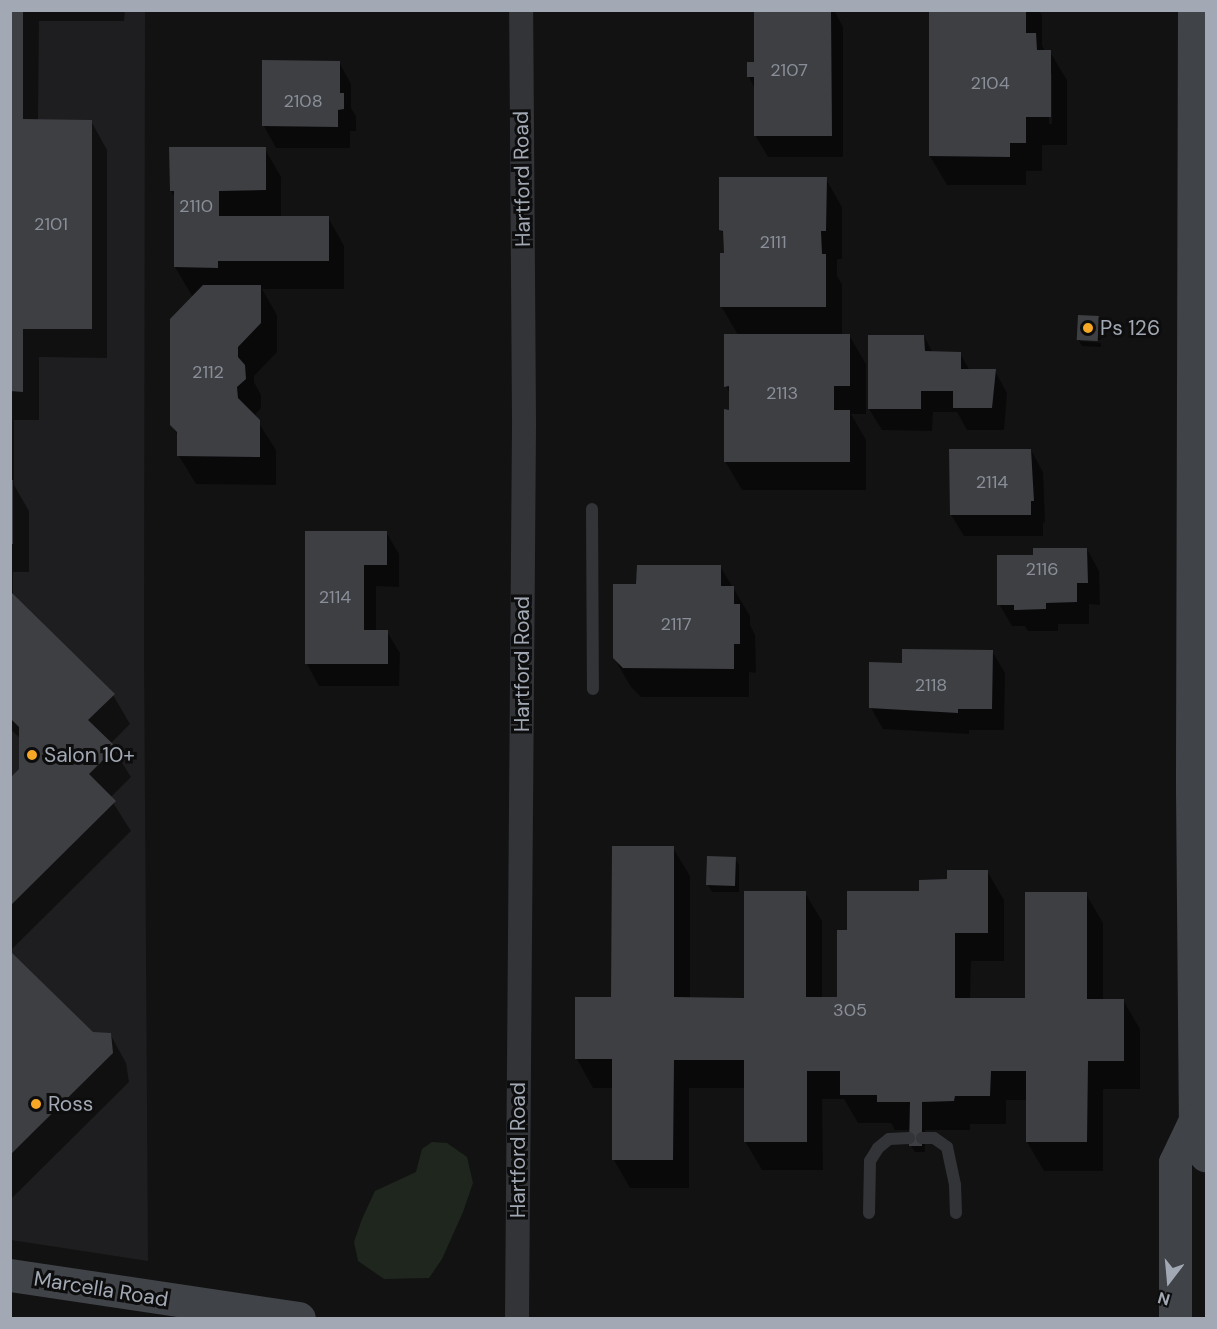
<!DOCTYPE html>
<html>
<head>
<meta charset="utf-8">
<style>
  body { margin:0 }
  #map { position:relative; width:1217px; height:1329px; overflow:hidden; background:#121213; font-family:"DM Sans",sans-serif }
  div>[style] { position:absolute }
  [style*='--x'] { left:calc(var(--x)*1px); top:calc(var(--y)*1px); width:calc(var(--w)*1px); rotate:calc(var(--a)*1deg) }
  .built>* { inset:0; background:#1e1e20 }
  .green>* { inset:0; background:#1e261e }
  .shadow>* { inset:0; background:#0007 }
  .building>* { inset:0; background:#3d3f43; transform-origin:0 0 }
  .lane>* { height:12px; margin:-6px; padding:0 6px; transform-origin:6px; border-radius:6px; background:#323438 }
  .street>* { height:24px; margin:-12px; padding:0 12px; transform-origin:12px; border-radius:12px; background:#323438 }
  .secondary>* { height:33px; margin:-16.5px; padding:0 16.5px; transform-origin:16.5px; border-radius:16.5px; background:#404348 }
  .dots>* { width:16px; height:16px; translate:-50% -50%; box-sizing:border-box; border:3px solid #0d0d0e; border-radius:50% }
  span { translate:-50% -50%; white-space:nowrap; text-align:center; line-height:1.15; -webkit-text-stroke:6px #0d0d0e; paint-order:stroke }
  .number-label { font-size:18px; color:#898e98 }
  .number-label span { -webkit-text-stroke-width:0 }
  .street-label { font-size:21px; color:#a2a9b4 }
  .poi-label { font-size:21px; color:#a2a9b4 }
  .left { translate:0 -50%; text-align:left }
  .frame { position:absolute; inset:0; border:12px solid #a2a9b4; pointer-events:none }
  .north { position:absolute; left:1139px; top:1251px; width:60px; height:60px; -webkit-text-stroke:4px #0d0d0e; paint-order:stroke; rotate:196deg; font-size:16px; font-weight:700; line-height:24px; text-align:center; color:#a2a9b4 }
  .north::after { content:''; display:block; margin:auto; width:21px; height:27px; background:#a2a9b4; clip-path:polygon(50% 0,100% 100%,50% 72%,0 100%) }
</style>
</head>
<body>
<div id="map">
  <div class="built">
    <div style="clip-path:polygon(11px 11px,145px 11px,144px 649px,148px 1261px,11px 1240px)"></div>
  </div>
  <div class="green">
    <div style="clip-path:polygon(432px 1142px,447px 1143px,467px 1157px,473px 1183px,463px 1212px,442px 1259px,429px 1278px,384px 1279px,358px 1261px,354px 1242px,362px 1219px,375px 1191px,416px 1172px,422px 1149px)"></div>
  </div>
  <div class="shadow">
    <div style="clip-path:polygon(10px 10px,125px 10px,124px 21px,39px 21px,38px 121px,91px 121px,107px 150px,107px 358px,39px 357px,39px 420px,14px 420px,14px 485px,29px 511px,29px 572px,13px 572px,13px 596px,113px 695px,130px 724px,110px 744px,131px 777px,110px 798px,131px 831px,10px 951px,10px 780px,21px 770px,21px 739px,10px 729px)"></div>
    <div style="clip-path:polygon(756px 10px,834px 10px,843px 27px,843px 157px,768px 157px,755px 135px,755px 89px,749px 77px,756px 63px)"></div>
    <div style="clip-path:polygon(evenodd,931px 10px,1039px 10px,1042px 15px,1042px 45px,1045px 52px,1050px 52px,1067px 80px,1067px 145px,1042px 145px,1042px 171px,1026px 171px,1026px 185px,947px 185px,930px 156px,931px 10px,1049px 71px,1052px 74px,1052px 124px,1049px 124px,1049px 71px)"></div>
    <div style="clip-path:polygon(339px 62px,351px 84px,351px 108px,356px 116px,356px 131px,350px 131px,350px 148px,276px 148px,264px 126px)"></div>
    <div style="clip-path:polygon(265px 149px,281px 177px,281px 217px,328px 217px,344px 246px,344px 289px,262px 289px,277px 315px,277px 352px,254px 376px,254px 382px,261px 395px,261px 408px,254px 416px,276px 450px,276px 485px,196px 484px,179px 456px,178px 436px,172px 425px,195px 296px,192px 296px,175px 267px,175px 198px,171px 191px)"></div>
    <div style="clip-path:polygon(826px 179px,842px 207px,842px 259px,837px 259px,837px 276px,842px 284px,842px 335px,849px 335px,866px 364px,866px 414px,851px 414px,866px 440px,866px 490px,742px 490px,725px 461px,730px 411px,730px 394px,726px 386px,738px 335px,721px 306px,725px 254px,725px 237px,721px 230px)"></div>
    <div style="clip-path:polygon(1098px 318px,1102px 324px,1101px 340px,1080px 338px,1080px 341px,1101px 343px,1101px 347px,1082px 346px,1078px 339px)"></div>
    <div style="clip-path:polygon(924px 336px,933px 353px,960px 353px,970px 371px,995px 371px,1007px 393px,1004px 430px,967px 430px,957px 412px,933px 412px,932px 431px,882px 430px,869px 409px)"></div>
    <div style="clip-path:polygon(1031px 450px,1043px 472px,1045px 523px,1043px 522px,1043px 536px,964px 536px,951px 515px)"></div>
    <div style="clip-path:polygon(306px 532px,386px 532px,399px 554px,399px 587px,376px 586px,376px 631px,387px 632px,400px 653px,399px 686px,319px 686px,307px 664px)"></div>
    <div style="clip-path:polygon(1087px 549px,1099px 571px,1100px 605px,1089px 604px,1089px 624px,1058px 624px,1058px 631px,1028px 631px,1025px 626px,1012px 626px,999px 604px,1034px 557px)"></div>
    <div style="clip-path:polygon(720px 566px,750px 616px,750px 625px,755px 635px,756px 673px,749px 672px,749px 697px,641px 697px,631px 687px,614px 658px)"></div>
    <div style="clip-path:polygon(992px 651px,1005px 673px,1004px 730px,969px 730px,969px 734px,883px 729px,871px 708px,904px 664px)"></div>
    <div style="clip-path:polygon(673px 848px,690px 876px,690px 999px,745px 999px,805px 893px,822px 921px,822px 999px,839px 999px,848px 931px,948px 881px,987px 871px,1004px 900px,1004px 961px,971px 961px,970px 1000px,1026px 1000px,1086px 894px,1103px 923px,1103px 1000px,1123px 1000px,1140px 1029px,1140px 1089px,1103px 1089px,1103px 1171px,1044px 1171px,1027px 1142px,1027px 1100px,1006px 1100px,1006px 1124px,970px 1124px,970px 1130px,925px 1130px,925px 1152px,915px 1152px,911px 1146px,911px 1130px,895px 1130px,891px 1123px,858px 1123px,844px 1099px,822px 1099px,823px 1170px,762px 1170px,745px 1141px,745px 1088px,689px 1088px,689px 1188px,630px 1188px,614px 1160px,614px 1088px,593px 1088px,577px 1059px,613px 999px)"></div>
    <div style="clip-path:polygon(735px 858px,739px 865px,739px 892px,712px 892px,708px 885px)"></div>
    <div style="clip-path:polygon(10px 953px,92px 1034px,110px 1034px,126px 1063px,129px 1082px,10px 1200px)"></div>
  </div>
  <div class="building">
    <div style="clip-path:polygon(10px 10px,23px 10px,23px 119px,92px 120px,92px 329px,23px 329px,23px 392px,10px 391px)"></div>
    <div style="clip-path:polygon(754px 10px,831px 10px,832px 136px,754px 136px,754px 77px,747px 77px,747px 62px,754px 62px)"></div>
    <div style="clip-path:polygon(929px 10px,1026px 10px,1026px 33px,1036px 33px,1037px 50px,1051px 50px,1051px 117px,1026px 117px,1026px 143px,1010px 143px,1010px 157px,929px 156px)"></div>
    <div style="clip-path:polygon(262px 60px,340px 61px,340px 93px,344px 93px,344px 109px,338px 110px,338px 127px,262px 126px)"></div>
    <div style="clip-path:polygon(169px 147px,266px 147px,266px 190px,219px 191px,219px 216px,329px 216px,329px 261px,218px 261px,218px 268px,174px 267px,174px 191px,170px 191px)"></div>
    <div style="clip-path:polygon(719px 177px,827px 177px,826px 231px,821px 231px,822px 254px,826px 254px,826px 307px,720px 307px,720px 253px,724px 253px,723px 231px,719px 230px)"></div>
    <div style="clip-path:polygon(203px 285px,261px 285px,261px 323px,238px 347px,238px 357px,245px 365px,246px 379px,237px 387px,238px 398px,260px 420px,260px 457px,177px 456px,177px 432px,170px 425px,170px 319px)"></div>
    <div style="left:1078px;top:315px;width:21px;height:25px;rotate:3deg"></div>
    <div style="clip-path:polygon(724px 334px,850px 334px,850px 386px,834px 386px,834px 410px,850px 410px,850px 462px,724px 462px,724px 409px,729px 410px,729px 386px,724px 387px)"></div>
    <div style="clip-path:polygon(868px 335px,924px 335px,925px 351px,961px 352px,961px 369px,996px 369px,992px 408px,953px 408px,953px 391px,921px 391px,921px 409px,868px 409px)"></div>
    <div style="clip-path:polygon(949px 449px,1031px 449px,1034px 501px,1031px 501px,1031px 515px,950px 515px)"></div>
    <div style="left:10px;top:480px;width:3px;height:64px"></div>
    <div style="clip-path:polygon(305px 531px,387px 531px,387px 565px,364px 565px,364px 630px,388px 630px,388px 664px,305px 664px)"></div>
    <div style="clip-path:polygon(1033px 548px,1087px 548px,1088px 583px,1077px 583px,1077px 602px,1046px 603px,1046px 609px,1014px 610px,1014px 605px,997px 605px,997px 555px,1033px 555px)"></div>
    <div style="clip-path:polygon(637px 565px,721px 565px,721px 586px,734px 586px,734px 604px,740px 604px,740px 644px,734px 644px,734px 669px,623px 668px,613px 658px,613px 584px,636px 584px)"></div>
    <div style="clip-path:polygon(10px 591px,115px 694px,88px 720px,116px 747px,89px 774px,116px 801px,10px 906px,10px 778px,19px 769px,19px 727px,10px 718px)"></div>
    <div style="clip-path:polygon(902px 649px,993px 650px,992px 709px,958px 709px,958px 713px,869px 708px,869px 662px,902px 663px)"></div>
    <div style="clip-path:polygon(612px 846px,674px 846px,674px 997px,744px 998px,744px 891px,806px 891px,806px 997px,837px 997px,837px 930px,847px 930px,847px 891px,919px 891px,919px 880px,947px 879px,947px 870px,988px 870px,988px 933px,955px 933px,955px 998px,1025px 998px,1025px 892px,1087px 892px,1087px 999px,1124px 999px,1124px 1061px,1088px 1061px,1087px 1142px,1026px 1142px,1026px 1071px,991px 1071px,990px 1096px,955px 1096px,954px 1101px,922px 1102px,922px 1146px,909px 1146px,910px 1102px,877px 1102px,877px 1095px,840px 1095px,840px 1071px,807px 1071px,807px 1142px,744px 1142px,744px 1060px,674px 1060px,673px 1160px,612px 1160px,612px 1059px,575px 1059px,575px 997px,611px 997px)"></div>
    <div style="left:707px;top:856px;width:29px;height:29px;rotate:2deg"></div>
    <div style="clip-path:polygon(10px 951px,93px 1032px,111px 1033px,113px 1053px,10px 1155px)"></div>
  </div>
  <div class="lane">
    <div style="--x:592;--y:509;--w:180;--a:89.7"></div>
    <div style="--x:922;--y:1138;--w:12;--a:0"></div>
    <div style="--x:934;--y:1138;--w:16;--a:35"></div>
    <div style="--x:947;--y:1147;--w:39;--a:78"></div>
    <div style="--x:955;--y:1185;--w:28;--a:88"></div>
    <div style="--x:869;--y:1213;--w:52;--a:-88.9"></div>
    <div style="--x:870;--y:1161;--w:15;--a:-58"></div>
    <div style="--x:878;--y:1148;--w:14;--a:-39"></div>
    <div style="--x:889;--y:1139;--w:20;--a:-3"></div>
  </div>
  <div class="street">
    <div style="--x:517;--y:1318;--w:899;--a:-89.55"></div>
    <div style="--x:524;--y:419;--w:409;--a:-90.4"></div>
  </div>
  <div class="secondary">
    <div style="--x:1194;--y:10;--w:778;--a:90.15"></div>
    <div style="--x:1192;--y:788;--w:332;--a:89.5"></div>
    <div style="--x:1195;--y:1120;--w:37;--a:73"></div>
    <div style="--x:10;--y:1275;--w:292;--a:8.5"></div>
    <div style="--x:1175;--y:1318;--w:156;--a:-90"></div>
    <div style="--x:1175;--y:1162;--w:47;--a:-64.5"></div>
  </div>
  <div class="dots">
    <div style="left:1088px;top:328px;background:#f7a726"></div>
    <div style="left:32px;top:755px;background:#f7a726"></div>
    <div style="left:36px;top:1104px;background:#f7a726"></div>
  </div>
  <div class="number-label">
    <span style="left:789px;top:70px">2107</span>
    <span style="left:990px;top:83px">2104</span>
    <span style="left:303px;top:101px">2108</span>
    <span style="left:196px;top:206px">2110</span>
    <span style="left:51px;top:224px">2101</span>
    <span style="left:773px;top:242px">2111</span>
    <span style="left:208px;top:372px">2112</span>
    <span style="left:782px;top:393px">2113</span>
    <span style="left:992px;top:482px">2114</span>
    <span style="left:1042px;top:569px">2116</span>
    <span style="left:335px;top:597px">2114</span>
    <span style="left:676px;top:624px">2117</span>
    <span style="left:931px;top:685px">2118</span>
    <span style="left:850px;top:1010px">305</span>
  </div>
  <div class="street-label">
    <span style="left:522px;top:179px;rotate:-91deg">Hartford Road</span>
    <span style="left:522px;top:664px;rotate:-90deg">Hartford Road</span>
    <span style="left:518px;top:1150px;rotate:-90deg">Hartford Road</span>
    <span style="left:101px;top:1289px;rotate:9deg">Marcella Road</span>
  </div>
  <div class="poi-label">
    <span class="left" style="left:1100px;top:328px">Ps 126</span>
    <span class="left" style="left:44px;top:755px">Salon 10+</span>
    <span class="left" style="left:48px;top:1104px">Ross</span>
  </div>
  <div class="frame"></div>
  <div class="north">N</div>
</div>
</body>
</html>
